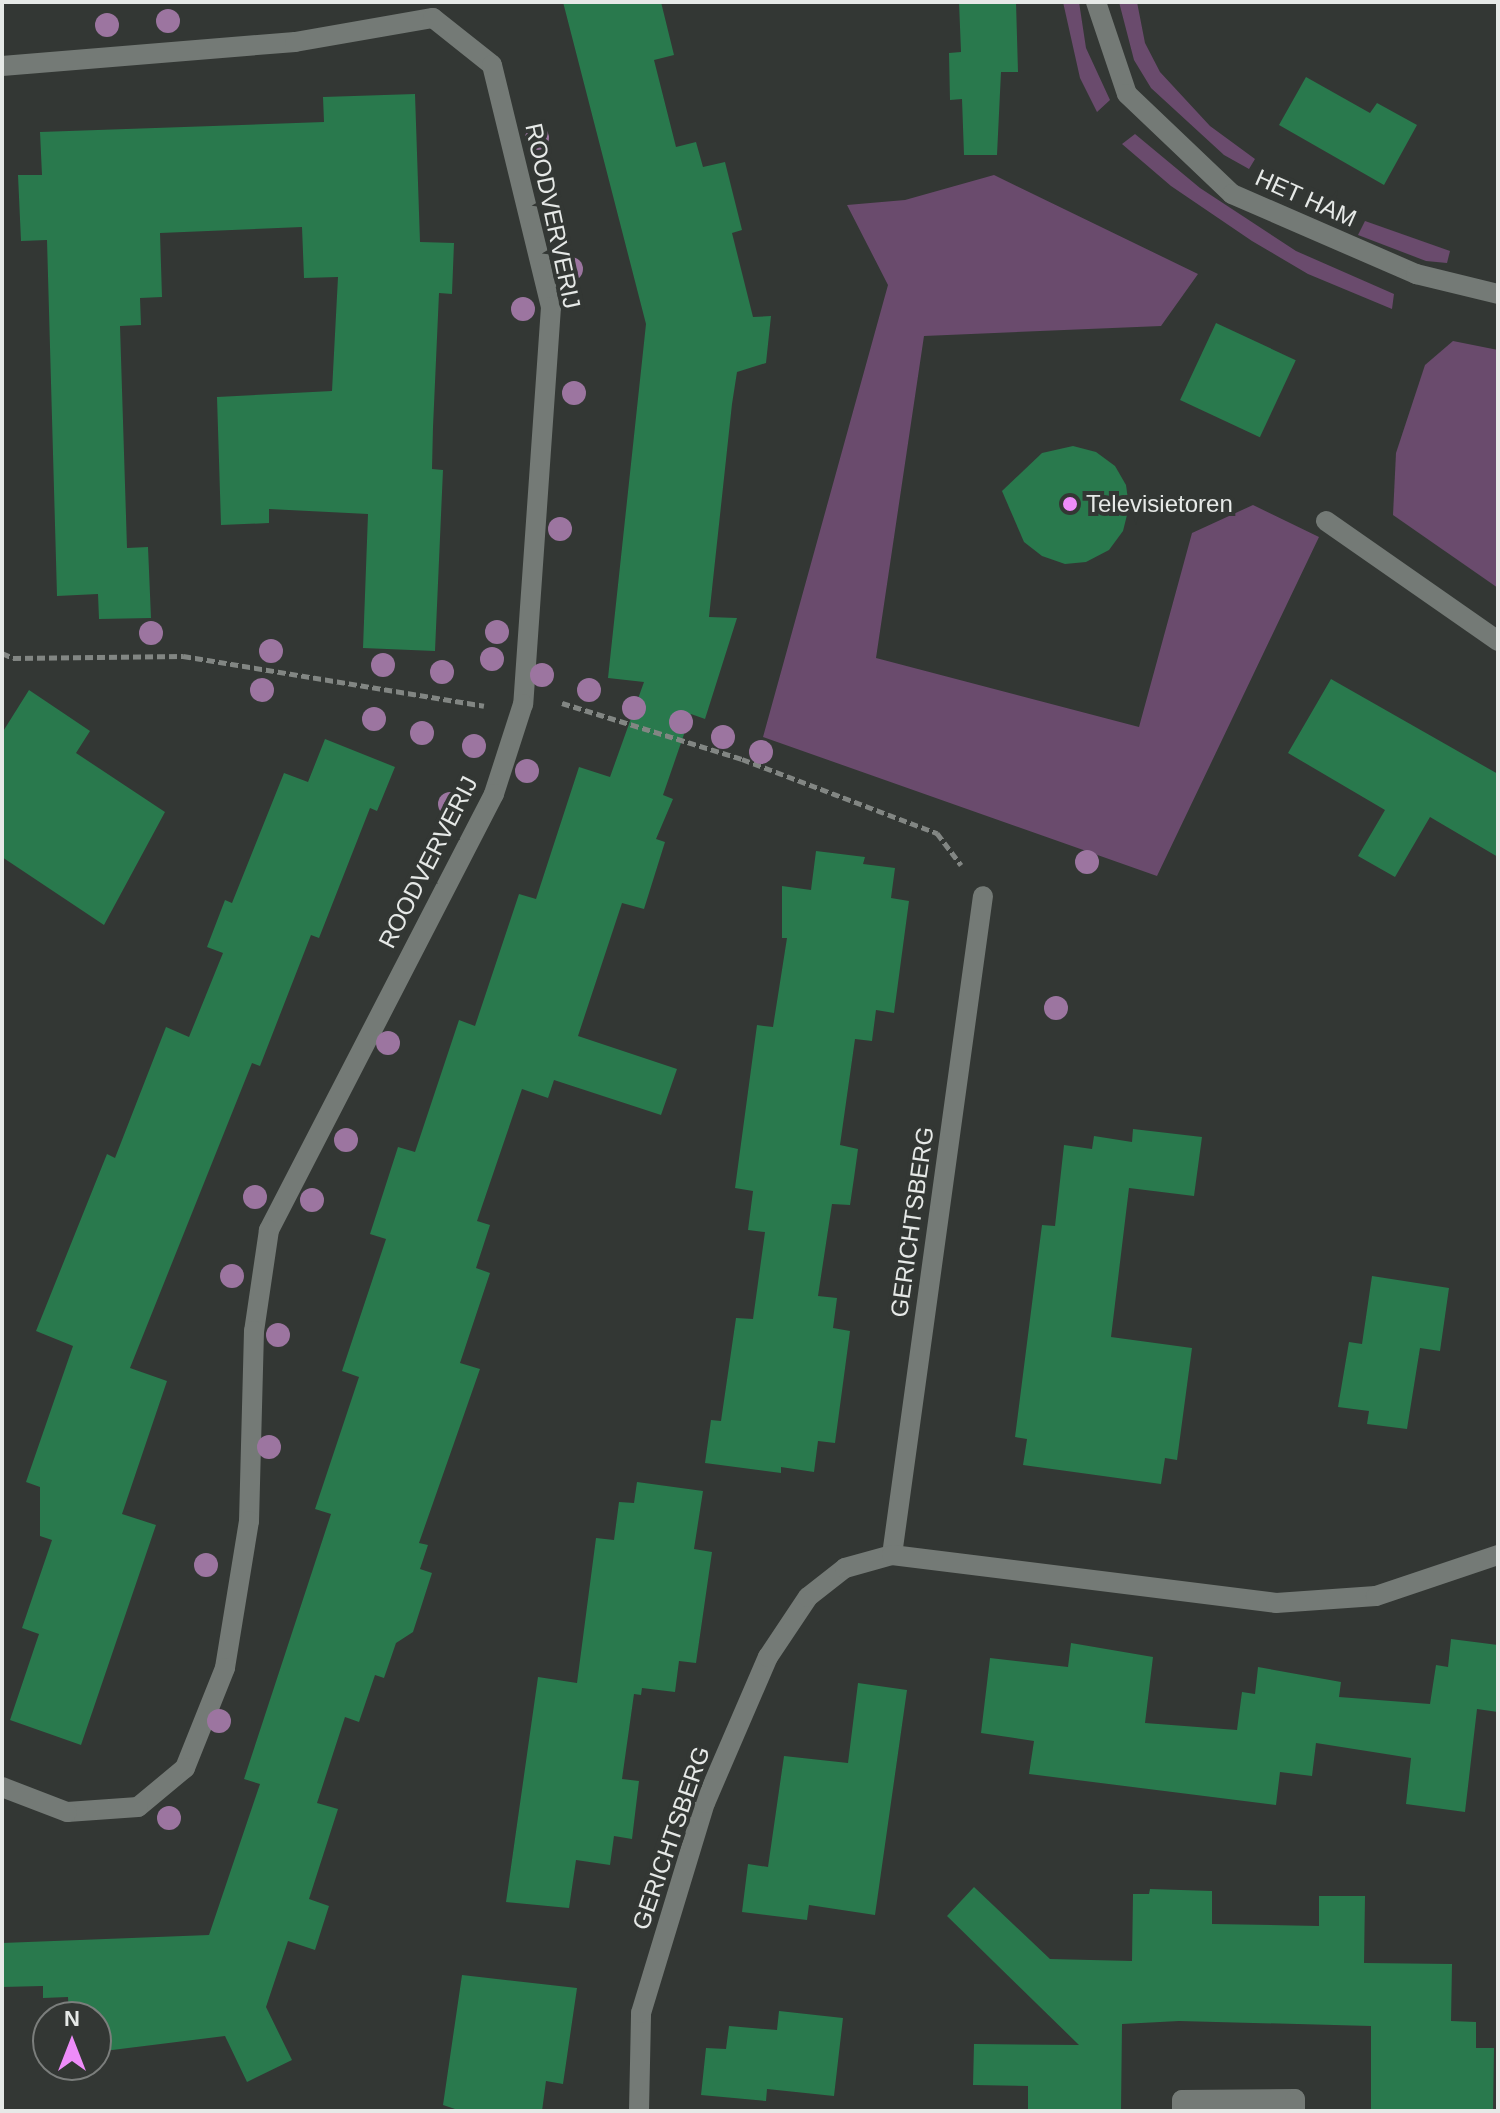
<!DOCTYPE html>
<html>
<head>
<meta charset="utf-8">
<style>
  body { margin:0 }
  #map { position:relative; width:1500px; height:2113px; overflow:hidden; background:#333734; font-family:Helvetica,sans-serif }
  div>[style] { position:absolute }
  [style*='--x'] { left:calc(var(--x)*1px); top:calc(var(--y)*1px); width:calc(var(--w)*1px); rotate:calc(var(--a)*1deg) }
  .green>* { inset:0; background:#6a4b6d }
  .building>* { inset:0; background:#29794d; transform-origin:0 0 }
  .path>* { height:5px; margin-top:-2.5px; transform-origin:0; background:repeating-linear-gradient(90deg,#828683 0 8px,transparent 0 12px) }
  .lane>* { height:20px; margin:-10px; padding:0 10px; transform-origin:10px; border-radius:10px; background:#747a76 }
  .street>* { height:20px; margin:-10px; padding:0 10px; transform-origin:10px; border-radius:10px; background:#747a76 }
  .trees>* { width:24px; height:24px; margin:-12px; border-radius:50%; background:#9c75a0 }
  .dots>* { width:22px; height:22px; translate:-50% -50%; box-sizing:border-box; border:4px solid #333734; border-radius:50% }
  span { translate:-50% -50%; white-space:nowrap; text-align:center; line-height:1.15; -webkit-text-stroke:8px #333734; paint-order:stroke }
  .street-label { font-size:24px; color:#e6e9e7 }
  .poi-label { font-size:24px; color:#e6e9e7 }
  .left { translate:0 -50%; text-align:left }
  .frame { position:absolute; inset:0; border:4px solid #e6e9e7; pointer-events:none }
  .north { position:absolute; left:32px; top:2001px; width:80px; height:80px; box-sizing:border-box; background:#333734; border:2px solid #7b7e7c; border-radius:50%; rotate:0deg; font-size:22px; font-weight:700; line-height:32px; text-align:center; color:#e6e9e7 }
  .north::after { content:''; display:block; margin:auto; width:28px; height:36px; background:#ee8cf9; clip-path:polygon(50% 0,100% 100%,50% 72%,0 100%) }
</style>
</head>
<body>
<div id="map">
  <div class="green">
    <div style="clip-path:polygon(1063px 2px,1079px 2px,1086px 48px,1110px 100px,1097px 112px,1080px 78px)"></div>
    <div style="clip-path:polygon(1119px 2px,1137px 2px,1145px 43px,1160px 72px,1210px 126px,1255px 159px,1249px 169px,1224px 155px,1151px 88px,1134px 60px)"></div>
    <div style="clip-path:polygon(1135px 134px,1200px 188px,1296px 251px,1394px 294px,1392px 309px,1308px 274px,1252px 241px,1171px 186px,1122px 144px)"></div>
    <div style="clip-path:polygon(994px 175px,1198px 274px,1161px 326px,924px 336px,876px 658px,1139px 727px,1192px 533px,1253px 505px,1319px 537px,1157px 876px,763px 737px,888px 285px,847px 205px,905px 200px)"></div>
    <div style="clip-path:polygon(1365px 221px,1450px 251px,1447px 263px,1426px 261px,1358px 235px)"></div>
    <div style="clip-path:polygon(1453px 341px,1498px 350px,1498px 588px,1393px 515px,1396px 453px,1425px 365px)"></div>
  </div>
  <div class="building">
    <div style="clip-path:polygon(563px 2px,661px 2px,674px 55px,654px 60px,676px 147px,696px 142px,703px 167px,725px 162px,742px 230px,732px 233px,753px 317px,771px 316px,766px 363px,737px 372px,732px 404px,709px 617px,737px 618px,705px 719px,691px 714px,663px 795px,673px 799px,656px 839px,665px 842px,644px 909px,622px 903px,578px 1036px,677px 1069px,661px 1115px,554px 1080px,548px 1098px,522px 1089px,477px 1221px,490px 1225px,476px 1268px,490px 1273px,460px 1363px,480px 1369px,419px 1543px,428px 1545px,420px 1569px,432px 1573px,413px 1632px,396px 1643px,384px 1678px,375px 1675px,359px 1722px,345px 1717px,317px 1803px,338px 1809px,309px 1899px,329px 1906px,315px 1950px,288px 1941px,266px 2007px,292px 2060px,247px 2082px,225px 2036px,96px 2052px,96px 2017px,69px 2017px,68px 1997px,43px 1998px,43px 1986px,2px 1987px,2px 1943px,209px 1935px,260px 1784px,244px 1779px,331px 1514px,315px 1509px,359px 1377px,342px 1371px,386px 1239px,370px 1234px,398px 1147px,415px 1152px,459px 1020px,475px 1026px,519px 894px,536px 899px,579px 767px,610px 777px,644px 682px,608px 678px,646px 324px)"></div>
    <div style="clip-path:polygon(959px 2px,1016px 2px,1018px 72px,1001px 72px,997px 155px,964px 155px,962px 99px,950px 100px,949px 53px,961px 52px)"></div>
    <div style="clip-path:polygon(1306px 77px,1370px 113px,1377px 103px,1417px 125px,1384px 185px,1279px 125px)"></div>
    <div style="clip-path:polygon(415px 94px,420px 242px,454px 243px,452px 294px,439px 293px,433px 427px,432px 469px,443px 470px,435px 651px,363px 648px,368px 514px,269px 509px,269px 523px,221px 525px,217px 397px,332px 391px,338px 277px,304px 278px,302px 227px,160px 233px,162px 297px,140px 298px,141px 325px,120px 326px,127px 548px,148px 547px,151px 618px,99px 619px,98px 594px,57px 596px,47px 240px,21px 241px,18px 175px,42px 175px,40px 132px,324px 122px,323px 97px)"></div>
    <div style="left:1216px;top:323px;width:88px;height:85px;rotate:25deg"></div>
    <div style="clip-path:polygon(1073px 446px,1096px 452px,1115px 466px,1126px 485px,1129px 507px,1123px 531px,1109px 550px,1086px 562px,1065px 564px,1042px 556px,1024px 542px,1002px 491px,1042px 453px)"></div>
    <div style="clip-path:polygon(1331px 679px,1498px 774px,1498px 857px,1430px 817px,1395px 877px,1358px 856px,1385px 810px,1288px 753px)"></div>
    <div style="clip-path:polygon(29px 690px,90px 731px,76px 753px,165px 812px,104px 925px,2px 857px,2px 733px)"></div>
    <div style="clip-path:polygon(325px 739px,395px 767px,377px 811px,370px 808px,319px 938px,311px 935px,260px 1066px,252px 1063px,130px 1368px,167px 1381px,122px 1514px,156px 1525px,81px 1745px,10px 1720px,39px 1634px,22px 1628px,52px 1540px,40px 1536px,40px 1487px,26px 1482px,73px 1346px,36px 1331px,107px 1154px,115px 1158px,166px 1027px,189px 1037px,223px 953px,207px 947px,225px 900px,232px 903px,284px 773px,308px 782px)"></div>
    <div style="clip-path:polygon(816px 851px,865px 857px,863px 864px,895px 868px,891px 898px,909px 901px,894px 1013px,876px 1010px,872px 1041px,855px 1039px,840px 1145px,858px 1149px,854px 1178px,850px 1205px,832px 1204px,818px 1296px,837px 1298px,833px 1328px,850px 1331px,835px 1443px,818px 1441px,814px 1472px,781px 1467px,781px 1473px,705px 1463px,711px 1420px,721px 1421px,736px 1318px,753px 1319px,765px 1232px,748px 1230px,753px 1191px,735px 1188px,757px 1025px,773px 1027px,787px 938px,782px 938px,782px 886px,811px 890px)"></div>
    <div style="clip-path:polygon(1133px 1129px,1202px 1137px,1194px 1196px,1129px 1188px,1111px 1337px,1192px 1348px,1177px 1460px,1165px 1458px,1161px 1484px,1023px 1465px,1027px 1439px,1015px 1437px,1042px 1225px,1055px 1226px,1064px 1145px,1092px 1149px,1094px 1136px,1132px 1142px)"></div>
    <div style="clip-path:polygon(1372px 1276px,1449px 1288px,1440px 1351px,1420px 1348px,1407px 1429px,1367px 1424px,1369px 1411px,1338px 1407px,1349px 1342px,1362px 1344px)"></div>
    <div style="clip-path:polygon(637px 1482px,703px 1491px,694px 1549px,712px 1552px,696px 1663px,679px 1661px,675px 1692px,642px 1688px,641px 1695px,634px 1694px,622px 1779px,639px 1781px,632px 1839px,614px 1836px,610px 1865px,576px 1860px,569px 1908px,506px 1902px,538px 1677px,577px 1683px,596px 1538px,614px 1540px,619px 1502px,634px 1503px)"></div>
    <div style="clip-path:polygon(1451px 1639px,1498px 1645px,1498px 1712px,1477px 1709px,1465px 1812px,1406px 1804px,1411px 1758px,1316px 1743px,1312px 1776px,1280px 1772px,1276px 1805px,1029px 1774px,1034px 1741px,981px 1733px,990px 1658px,1068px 1667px,1071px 1643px,1153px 1657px,1145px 1723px,1237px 1730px,1242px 1692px,1255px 1694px,1258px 1667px,1341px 1682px,1339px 1697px,1430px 1704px,1436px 1665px,1448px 1667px)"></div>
    <div style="clip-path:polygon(858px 1683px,907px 1690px,875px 1915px,809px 1905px,807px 1920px,742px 1912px,748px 1864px,768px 1867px,784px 1756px,848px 1763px)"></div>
    <div style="clip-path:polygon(974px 1887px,1050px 1959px,1132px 1961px,1133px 1894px,1149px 1894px,1150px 1889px,1212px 1891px,1212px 1924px,1319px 1926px,1319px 1896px,1365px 1896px,1364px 1963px,1452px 1964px,1451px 2021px,1476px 2022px,1476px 2048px,1494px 2048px,1493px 2111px,1371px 2111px,1371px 2026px,1179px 2021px,1122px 2024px,1121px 2111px,1028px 2111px,1028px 2086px,973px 2085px,974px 2044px,1079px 2045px,947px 1916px)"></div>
    <div style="clip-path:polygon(462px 1975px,577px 1988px,563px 2084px,546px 2081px,542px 2111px,461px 2111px,443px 2105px)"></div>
    <div style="clip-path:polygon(779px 2011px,843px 2018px,834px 2096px,767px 2089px,766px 2101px,701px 2095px,706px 2048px,726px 2049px,729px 2026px,777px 2030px)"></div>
  </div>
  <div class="path">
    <div style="--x:2;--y:653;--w:12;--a:24"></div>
    <div style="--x:13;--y:658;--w:170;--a:-0.7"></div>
    <div style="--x:183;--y:656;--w:305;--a:9.4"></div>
    <div style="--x:562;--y:703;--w:189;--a:17.3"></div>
    <div style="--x:742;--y:759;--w:209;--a:20.8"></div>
    <div style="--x:937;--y:833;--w:40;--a:53"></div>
  </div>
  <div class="lane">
    <div style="--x:1326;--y:521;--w:210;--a:34.9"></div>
    <div style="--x:892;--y:1555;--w:665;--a:-82.14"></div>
  </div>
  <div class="street">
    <div style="--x:1096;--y:2;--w:97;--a:71.4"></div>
    <div style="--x:1127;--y:94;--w:145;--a:43.6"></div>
    <div style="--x:1232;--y:194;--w:201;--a:23.5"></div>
    <div style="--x:1416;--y:274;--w:84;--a:13.7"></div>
    <div style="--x:2;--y:66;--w:294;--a:-4.7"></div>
    <div style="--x:295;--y:42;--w:140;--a:-9.9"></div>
    <div style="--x:433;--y:18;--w:75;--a:38.5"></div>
    <div style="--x:492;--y:65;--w:249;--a:76.3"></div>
    <div style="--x:551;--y:307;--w:398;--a:94"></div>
    <div style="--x:523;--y:704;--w:95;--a:107.9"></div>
    <div style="--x:494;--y:794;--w:491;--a:117.3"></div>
    <div style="--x:269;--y:1230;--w:102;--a:98.4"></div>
    <div style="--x:254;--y:1331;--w:190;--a:91.5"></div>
    <div style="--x:249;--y:1521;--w:149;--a:99.3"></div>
    <div style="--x:225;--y:1668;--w:108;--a:111.8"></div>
    <div style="--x:185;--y:1768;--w:61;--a:140.3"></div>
    <div style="--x:138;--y:1807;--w:71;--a:176"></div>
    <div style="--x:67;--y:1812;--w:70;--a:-159"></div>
    <div style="--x:639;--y:2111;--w:98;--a:-88.8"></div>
    <div style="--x:641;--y:2013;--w:220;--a:-73.1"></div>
    <div style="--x:705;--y:1803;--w:159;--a:-66.7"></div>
    <div style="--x:768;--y:1657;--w:72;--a:-56.3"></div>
    <div style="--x:808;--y:1597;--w:47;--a:-38.1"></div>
    <div style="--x:845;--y:1568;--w:49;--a:-15.5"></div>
    <div style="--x:892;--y:1555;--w:387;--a:7.1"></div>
    <div style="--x:1276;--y:1603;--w:100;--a:-4"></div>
    <div style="--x:1376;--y:1596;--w:129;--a:-18.6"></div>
    <div style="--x:1182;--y:2111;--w:11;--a:-90"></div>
    <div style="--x:1182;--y:2100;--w:113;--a:-0.5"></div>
    <div style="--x:1295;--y:2099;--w:12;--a:90"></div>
  </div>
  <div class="trees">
    <div style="left:168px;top:21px"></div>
    <div style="left:107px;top:25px"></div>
    <div style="left:537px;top:138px"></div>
    <div style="left:571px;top:269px"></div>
    <div style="left:523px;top:309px"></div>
    <div style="left:574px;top:393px"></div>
    <div style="left:560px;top:529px"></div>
    <div style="left:497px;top:632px"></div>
    <div style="left:151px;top:633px"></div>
    <div style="left:271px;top:651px"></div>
    <div style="left:492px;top:659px"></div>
    <div style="left:383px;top:665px"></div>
    <div style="left:442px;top:672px"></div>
    <div style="left:542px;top:675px"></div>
    <div style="left:262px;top:690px"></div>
    <div style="left:589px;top:690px"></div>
    <div style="left:634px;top:708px"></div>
    <div style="left:374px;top:719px"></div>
    <div style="left:681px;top:722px"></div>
    <div style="left:422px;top:733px"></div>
    <div style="left:723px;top:737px"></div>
    <div style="left:474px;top:746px"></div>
    <div style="left:761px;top:752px"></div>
    <div style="left:527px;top:771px"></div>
    <div style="left:450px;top:804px"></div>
    <div style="left:1087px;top:862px"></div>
    <div style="left:1056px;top:1008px"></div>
    <div style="left:388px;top:1043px"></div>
    <div style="left:346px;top:1140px"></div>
    <div style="left:255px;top:1197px"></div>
    <div style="left:312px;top:1200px"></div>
    <div style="left:232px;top:1276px"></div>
    <div style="left:278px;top:1335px"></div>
    <div style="left:269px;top:1447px"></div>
    <div style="left:206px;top:1565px"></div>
    <div style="left:219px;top:1721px"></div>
    <div style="left:169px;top:1818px"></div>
  </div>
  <div class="dots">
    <div style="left:1070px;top:504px;background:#ee8cf9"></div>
  </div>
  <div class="street-label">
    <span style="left:1306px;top:198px;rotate:24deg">HET HAM</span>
    <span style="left:553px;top:216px;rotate:78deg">ROODVERVERIJ</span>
    <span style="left:428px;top:862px;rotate:-63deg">ROODVERVERIJ</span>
    <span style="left:912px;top:1222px;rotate:-82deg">GERICHTSBERG</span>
    <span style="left:671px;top:1838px;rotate:-71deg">GERICHTSBERG</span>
  </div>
  <div class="poi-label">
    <span class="left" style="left:1086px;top:504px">Televisietoren</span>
  </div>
  <div class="frame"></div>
  <div class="north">N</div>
</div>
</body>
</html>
